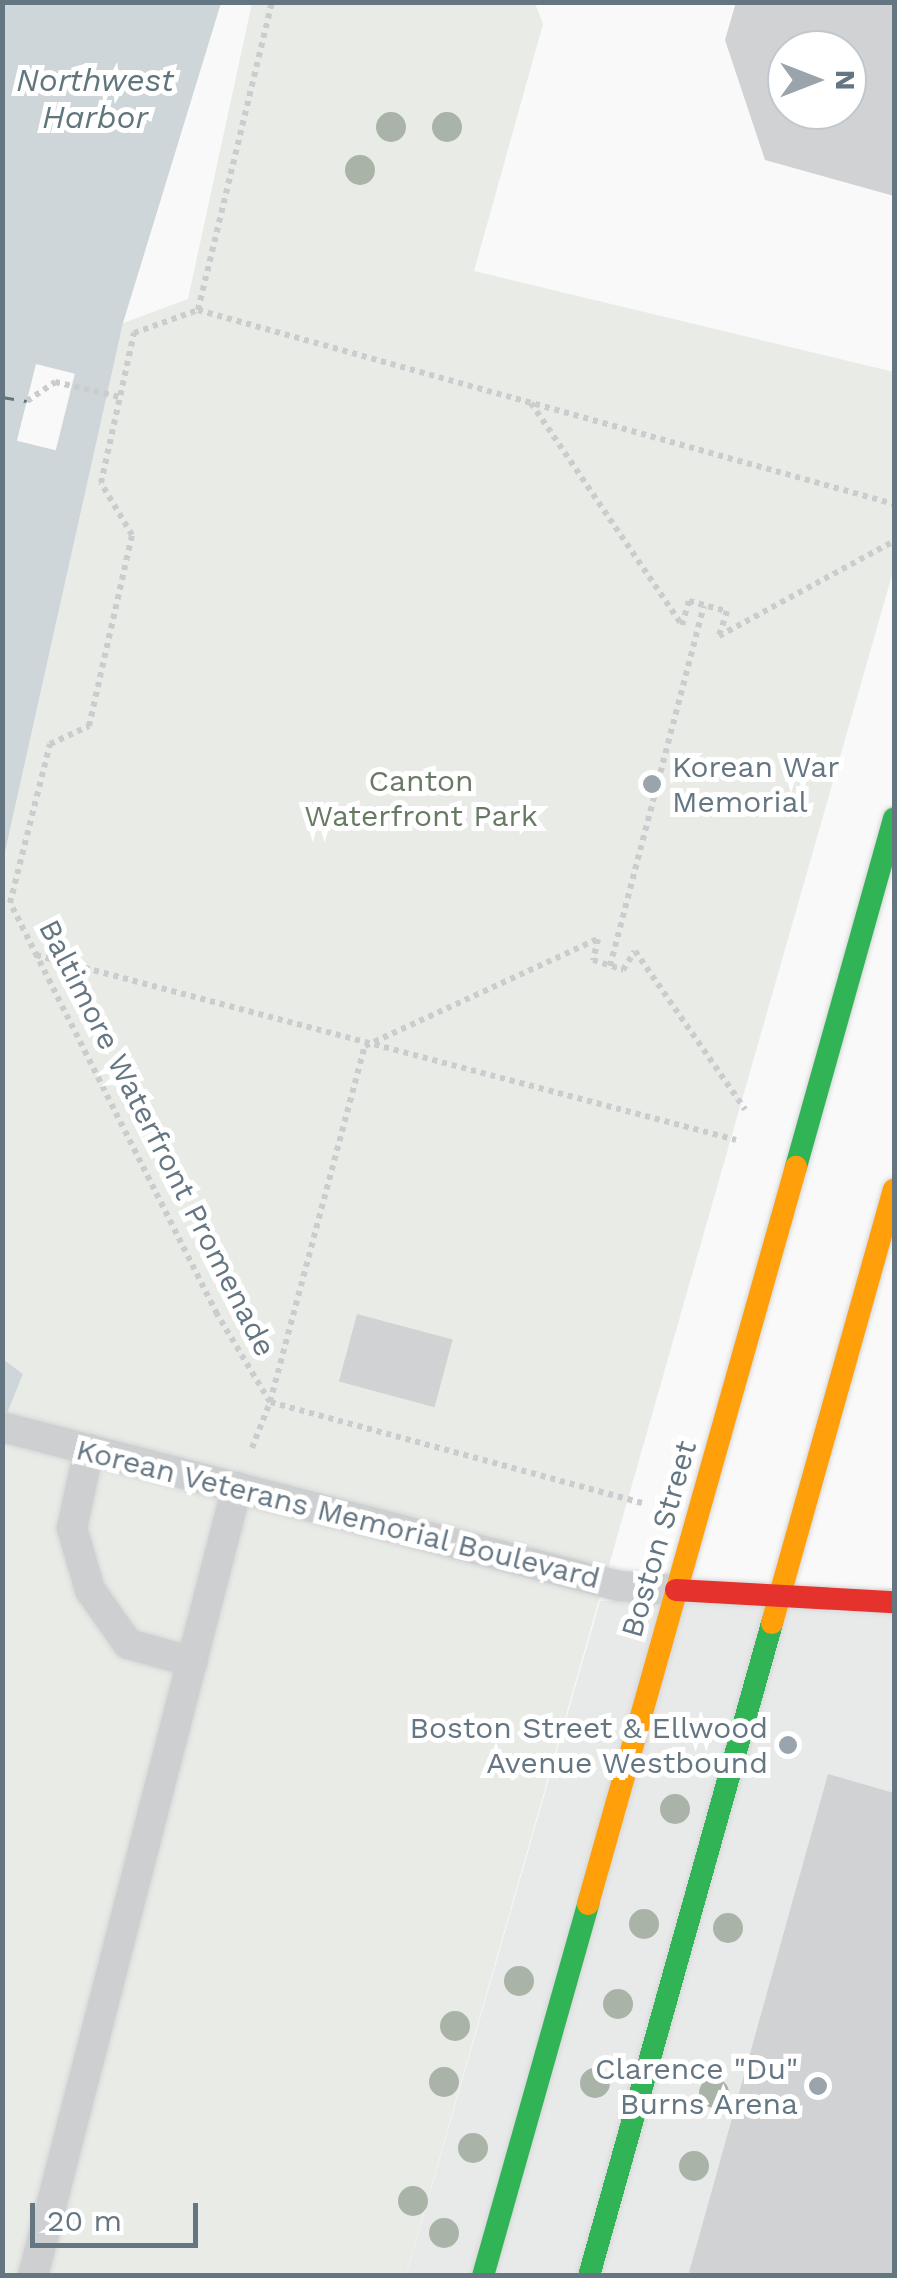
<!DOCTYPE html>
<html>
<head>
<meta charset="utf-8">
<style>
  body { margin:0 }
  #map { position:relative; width:897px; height:2278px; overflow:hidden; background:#f9f9f9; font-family:"Work Sans",sans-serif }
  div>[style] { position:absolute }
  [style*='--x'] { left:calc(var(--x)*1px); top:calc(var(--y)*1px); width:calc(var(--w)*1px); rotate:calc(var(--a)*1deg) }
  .built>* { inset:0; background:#e8e9e9 }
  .green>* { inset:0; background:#e8ebe6 }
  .water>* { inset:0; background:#ced6d9 }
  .pier>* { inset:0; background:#f9f9f9; transform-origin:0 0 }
  .ferry>* { height:2.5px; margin-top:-1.25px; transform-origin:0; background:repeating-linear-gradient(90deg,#60757c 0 12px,transparent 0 22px) }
  .building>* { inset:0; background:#d0d2d3; transform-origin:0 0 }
  .path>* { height:6px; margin-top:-3px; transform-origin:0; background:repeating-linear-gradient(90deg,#cbcccd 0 5px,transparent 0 10px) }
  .roads { filter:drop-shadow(0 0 2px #d5d6d7) drop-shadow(0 0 2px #d5d6d7) }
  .lane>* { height:30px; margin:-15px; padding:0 15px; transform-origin:15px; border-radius:15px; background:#cecfd0 }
  .fast>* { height:22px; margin:-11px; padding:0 11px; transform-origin:11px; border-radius:11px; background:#30b455 }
  .slow>* { height:22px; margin:-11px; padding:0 11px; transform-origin:11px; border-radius:11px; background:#ff9f0a }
  .jam>* { height:22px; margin:-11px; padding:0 11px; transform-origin:11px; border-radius:11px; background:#e5322d }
  .trees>* { width:30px; height:30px; margin:-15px; border-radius:50%; background:#a9b3a7 }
  .dots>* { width:28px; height:28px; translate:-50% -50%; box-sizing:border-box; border:5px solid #fff; border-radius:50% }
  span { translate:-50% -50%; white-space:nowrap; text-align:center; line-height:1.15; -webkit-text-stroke:10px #fff; paint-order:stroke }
  .poi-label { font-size:30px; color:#657683 }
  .left { translate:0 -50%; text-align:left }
  .right { translate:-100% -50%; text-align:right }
  .park-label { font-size:30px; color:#687a64 }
  .street-label { font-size:30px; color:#657683 }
  .water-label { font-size:32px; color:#60757c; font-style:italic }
  .frame { position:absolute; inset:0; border:5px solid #657683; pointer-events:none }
  .north { position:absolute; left:767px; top:30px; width:100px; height:100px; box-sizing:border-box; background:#fff; border:2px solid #c1c8cd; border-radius:50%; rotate:90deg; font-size:28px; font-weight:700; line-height:40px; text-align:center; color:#657683 }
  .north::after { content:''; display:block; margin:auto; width:35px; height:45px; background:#99a4ac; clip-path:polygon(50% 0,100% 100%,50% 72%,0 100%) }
  .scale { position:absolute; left:30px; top:2203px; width:168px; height:45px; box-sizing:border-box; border:5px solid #657683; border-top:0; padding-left:12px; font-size:30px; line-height:35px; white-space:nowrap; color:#657683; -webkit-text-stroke:8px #fff; paint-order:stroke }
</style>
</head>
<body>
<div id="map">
  <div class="built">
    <div style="clip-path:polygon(894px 1588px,894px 2275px,406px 2276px,600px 1601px)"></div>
  </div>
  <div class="green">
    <div style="clip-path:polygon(252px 3px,535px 3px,543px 24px,474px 271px,894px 372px,894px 568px,406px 2275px,3px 2275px,2px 1423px,23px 1374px,3px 1359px,3px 861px,123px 323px,188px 299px)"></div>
  </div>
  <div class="water">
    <div style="clip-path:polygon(3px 3px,221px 3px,123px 323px,3px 861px)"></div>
    <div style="clip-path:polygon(3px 1359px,23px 1374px,3px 1423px)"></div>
  </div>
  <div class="pier">
    <div style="left:36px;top:364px;width:40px;height:79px;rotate:14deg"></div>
  </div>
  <div class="ferry">
    <div style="--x:2;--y:397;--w:25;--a:9"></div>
  </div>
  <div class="building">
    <div style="clip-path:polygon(evenodd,736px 2px,894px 2px,894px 196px,765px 160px,725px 40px,736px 2px,787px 50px,847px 50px,847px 110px,787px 110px,787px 50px)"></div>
    <div style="left:357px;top:1314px;width:99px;height:70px;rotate:15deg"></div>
    <div style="clip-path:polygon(828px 1774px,894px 1793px,894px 2276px,688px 2276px)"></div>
  </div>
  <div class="path">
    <div style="--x:198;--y:310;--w:723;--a:15.58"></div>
    <div style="--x:27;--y:401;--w:34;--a:-34"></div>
    <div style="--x:55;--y:382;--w:67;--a:13"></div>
    <div style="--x:531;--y:403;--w:268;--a:55.8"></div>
    <div style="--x:682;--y:625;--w:25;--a:-74"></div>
    <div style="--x:689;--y:601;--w:39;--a:15"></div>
    <div style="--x:727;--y:611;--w:26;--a:108"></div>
    <div style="--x:719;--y:636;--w:199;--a:-28.5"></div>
    <div style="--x:36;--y:955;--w:724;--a:14.8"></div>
    <div style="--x:610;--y:966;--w:372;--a:-75.4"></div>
    <div style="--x:252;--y:1448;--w:49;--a:-68.6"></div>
    <div style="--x:270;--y:1402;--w:103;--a:-121.1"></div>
    <div style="--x:217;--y:1314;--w:460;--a:-116.7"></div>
    <div style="--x:10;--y:903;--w:164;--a:-75.9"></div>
    <div style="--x:50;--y:744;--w:43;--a:-24.8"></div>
    <div style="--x:89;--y:726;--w:196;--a:-77.3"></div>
    <div style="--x:132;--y:535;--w:61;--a:-120.8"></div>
    <div style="--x:101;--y:483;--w:154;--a:-77.6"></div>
    <div style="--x:134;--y:333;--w:68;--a:-19.8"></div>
    <div style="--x:198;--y:310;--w:317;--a:-76.5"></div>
    <div style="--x:642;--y:1503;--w:385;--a:-164.8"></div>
    <div style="--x:270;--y:1402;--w:368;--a:-75.1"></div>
    <div style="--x:365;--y:1046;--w:256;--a:-24.7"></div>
    <div style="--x:598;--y:939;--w:22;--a:103"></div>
    <div style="--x:593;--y:960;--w:32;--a:18"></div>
    <div style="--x:623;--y:970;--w:22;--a:-58"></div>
    <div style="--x:635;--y:951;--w:193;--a:55.2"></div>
  </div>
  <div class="roads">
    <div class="lane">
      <div style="--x:2;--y:1427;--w:637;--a:14.45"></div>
      <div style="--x:619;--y:1586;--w:57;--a:4"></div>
      <div style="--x:89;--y:1449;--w:81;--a:102.1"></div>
      <div style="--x:72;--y:1528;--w:65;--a:73.8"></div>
      <div style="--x:90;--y:1590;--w:66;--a:54.9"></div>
      <div style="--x:128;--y:1644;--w:67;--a:15.5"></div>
      <div style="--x:33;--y:2276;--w:815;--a:-75.5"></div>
    </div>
    <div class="fast">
      <div style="--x:796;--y:1167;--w:362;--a:-74.3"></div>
      <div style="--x:483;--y:2276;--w:387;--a:-74.2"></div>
      <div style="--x:589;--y:2276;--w:678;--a:-74.34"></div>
    </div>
    <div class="slow">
      <div style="--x:772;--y:1623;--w:450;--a:-74.3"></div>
      <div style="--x:588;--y:1904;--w:766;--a:-74.24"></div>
    </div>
    <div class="jam">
      <div style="--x:676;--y:1590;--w:218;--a:3.2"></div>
    </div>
  </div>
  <div class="trees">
    <div style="left:391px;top:127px"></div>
    <div style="left:447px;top:127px"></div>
    <div style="left:360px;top:170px"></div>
    <div style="left:675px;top:1809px"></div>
    <div style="left:644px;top:1924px"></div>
    <div style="left:728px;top:1928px"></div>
    <div style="left:519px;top:1981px"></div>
    <div style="left:618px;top:2004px"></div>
    <div style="left:455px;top:2026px"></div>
    <div style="left:444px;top:2082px"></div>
    <div style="left:595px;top:2083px"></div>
    <div style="left:714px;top:2093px"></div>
    <div style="left:473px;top:2148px"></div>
    <div style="left:694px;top:2166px"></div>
    <div style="left:413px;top:2201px"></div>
    <div style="left:444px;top:2233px"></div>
  </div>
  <div class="dots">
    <div style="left:652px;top:784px;background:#99a4ac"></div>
    <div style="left:788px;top:1745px;background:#99a4ac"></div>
    <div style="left:818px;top:2086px;background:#99a4ac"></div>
  </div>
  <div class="poi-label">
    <span class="left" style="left:672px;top:784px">Korean War<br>Memorial</span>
    <span class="right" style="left:768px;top:1745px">Boston Street &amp; Ellwood<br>Avenue Westbound</span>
    <span class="right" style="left:798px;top:2086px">Clarence "Du"<br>Burns Arena</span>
  </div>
  <div class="park-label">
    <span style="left:421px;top:798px">Canton<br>Waterfront Park</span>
  </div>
  <div class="street-label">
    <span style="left:157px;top:1138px;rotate:63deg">Baltimore Waterfront Promenade</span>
    <span style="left:338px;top:1514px;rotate:14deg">Korean Veterans Memorial Boulevard</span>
    <span style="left:659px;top:1539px;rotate:-74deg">Boston Street</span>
  </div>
  <div class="water-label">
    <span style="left:95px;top:99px">Northwest<br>Harbor</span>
  </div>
  <div class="frame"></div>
  <div class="north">N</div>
  <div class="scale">20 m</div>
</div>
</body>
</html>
